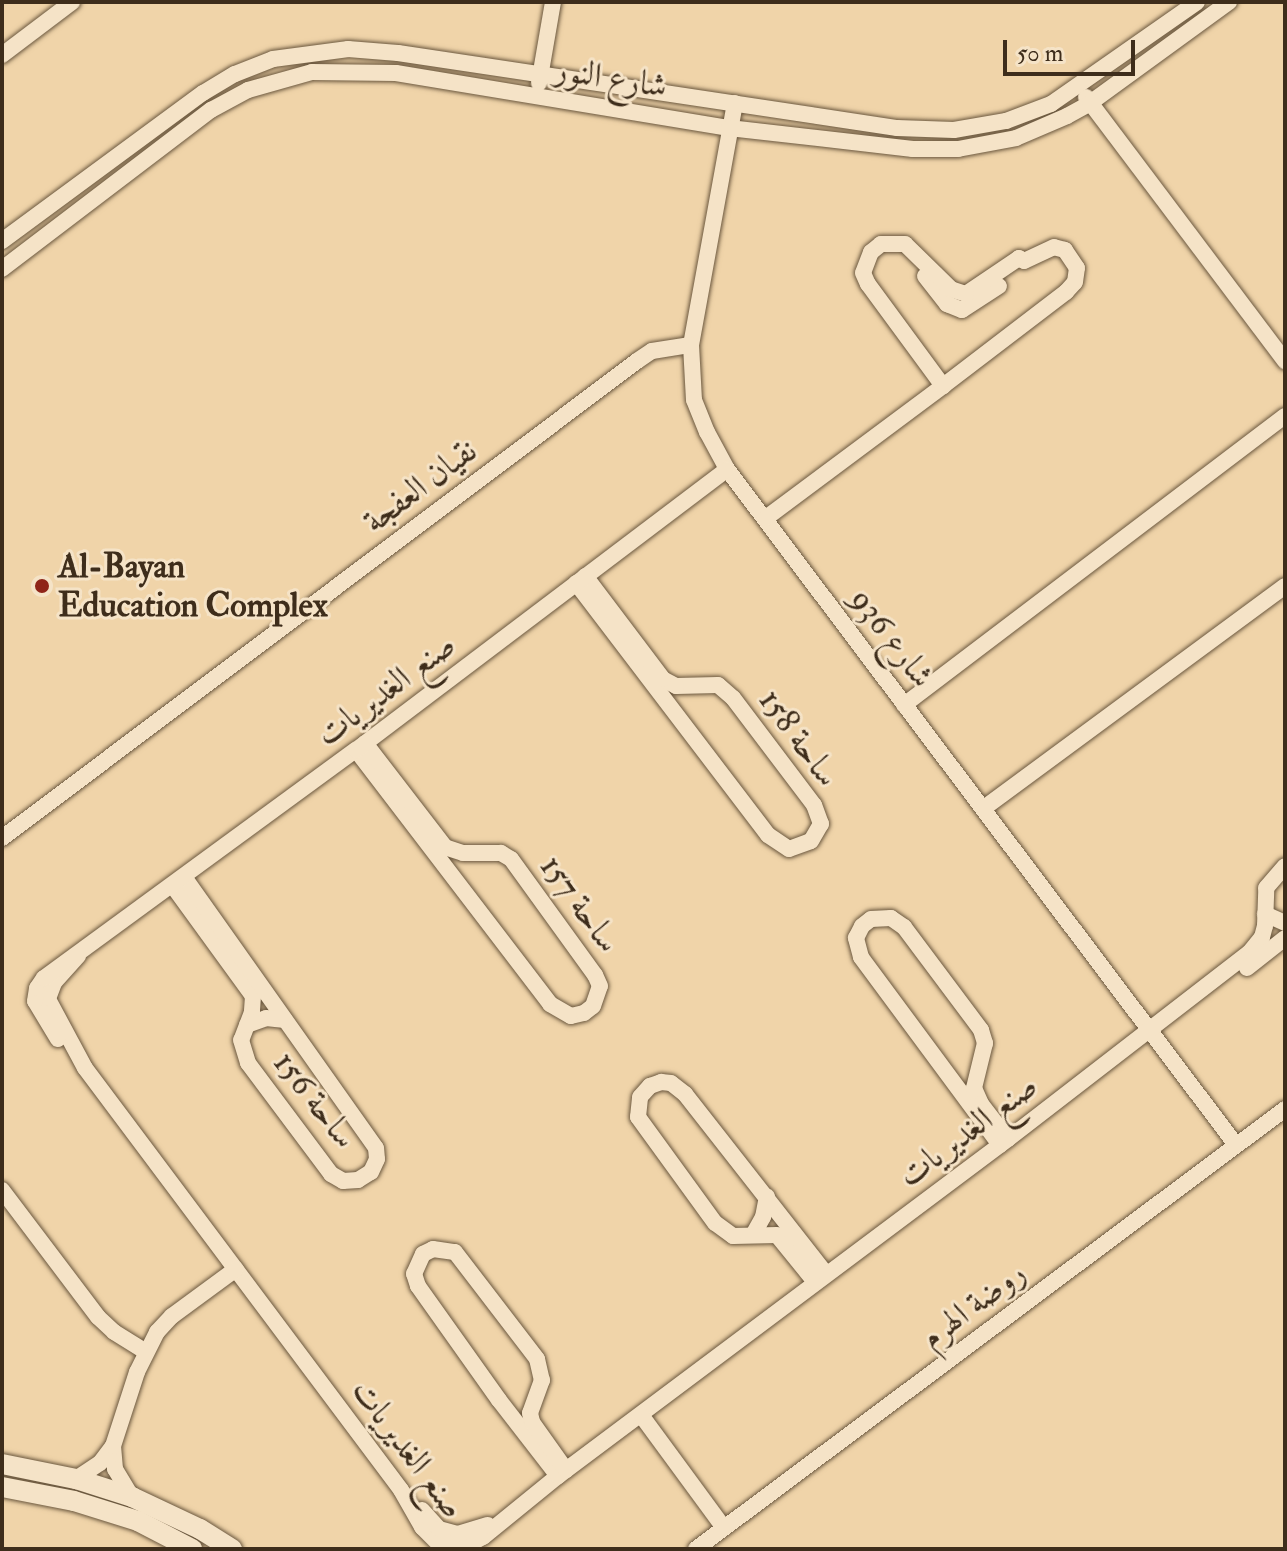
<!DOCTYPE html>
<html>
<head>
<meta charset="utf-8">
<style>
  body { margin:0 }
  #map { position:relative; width:1287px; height:1551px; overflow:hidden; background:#f0d4a9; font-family:"IM FELL Double Pica",Amiri,serif }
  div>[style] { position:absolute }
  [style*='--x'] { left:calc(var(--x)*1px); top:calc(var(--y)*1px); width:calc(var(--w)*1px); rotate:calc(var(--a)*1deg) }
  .roads { filter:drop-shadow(0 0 2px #6a573e) drop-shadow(0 0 2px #6a573e) }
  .minor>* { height:16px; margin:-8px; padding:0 8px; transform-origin:8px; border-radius:8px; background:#f5e3c7 }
  .tertiary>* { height:20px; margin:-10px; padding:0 10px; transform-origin:10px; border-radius:10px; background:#f5e3c7 }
  .dots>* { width:22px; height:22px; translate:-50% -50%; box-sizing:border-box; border:4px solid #f5e3c7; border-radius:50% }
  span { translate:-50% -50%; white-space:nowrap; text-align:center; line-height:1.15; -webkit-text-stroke:6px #f5e3c7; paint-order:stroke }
  .street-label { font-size:34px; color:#3e2d1b }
  .poi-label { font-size:34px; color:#3e2d1b; font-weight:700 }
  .left { translate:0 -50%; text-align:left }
  .frame { position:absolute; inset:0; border:4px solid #3e2d1b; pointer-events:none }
  .scale { position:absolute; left:1003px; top:40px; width:132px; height:36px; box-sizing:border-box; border:4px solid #3e2d1b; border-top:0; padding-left:10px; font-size:24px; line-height:28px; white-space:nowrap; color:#3e2d1b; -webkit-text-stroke:6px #f5e3c7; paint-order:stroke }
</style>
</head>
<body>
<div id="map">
  <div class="roads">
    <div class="minor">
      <div style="--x:2;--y:55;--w:88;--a:-37.1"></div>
      <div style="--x:539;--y:83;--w:82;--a:-80.2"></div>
      <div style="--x:1086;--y:97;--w:331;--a:53"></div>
      <div style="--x:735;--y:103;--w:246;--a:100.3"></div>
      <div style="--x:691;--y:345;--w:55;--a:86.9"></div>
      <div style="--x:694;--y:400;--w:35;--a:68"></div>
      <div style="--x:707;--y:432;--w:42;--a:61.6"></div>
      <div style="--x:727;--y:469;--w:846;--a:53.02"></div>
      <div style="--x:2;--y:241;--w:250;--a:-36.4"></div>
      <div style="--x:203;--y:93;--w:37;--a:-31"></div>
      <div style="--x:235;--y:74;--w:41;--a:-21.5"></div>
      <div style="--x:273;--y:59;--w:76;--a:-7.6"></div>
      <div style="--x:348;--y:49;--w:50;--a:4.6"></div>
      <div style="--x:398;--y:53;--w:505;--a:8.55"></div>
      <div style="--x:897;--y:128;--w:57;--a:2"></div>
      <div style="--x:954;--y:130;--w:53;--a:-9.8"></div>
      <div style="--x:1006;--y:121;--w:48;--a:-20.7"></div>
      <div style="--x:1051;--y:104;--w:178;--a:-34.9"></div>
      <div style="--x:2;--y:269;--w:263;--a:-37.3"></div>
      <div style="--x:211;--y:110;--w:42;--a:-28.4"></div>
      <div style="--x:248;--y:90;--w:66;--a:-15.7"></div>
      <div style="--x:312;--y:72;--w:84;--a:0.7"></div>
      <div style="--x:396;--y:73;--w:338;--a:9.4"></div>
      <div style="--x:729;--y:128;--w:185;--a:6.5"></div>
      <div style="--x:913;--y:149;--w:45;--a:0"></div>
      <div style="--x:958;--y:149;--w:59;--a:-10.7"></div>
      <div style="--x:1016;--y:138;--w:56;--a:-23.3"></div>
      <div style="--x:1067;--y:116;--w:26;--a:-29"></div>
      <div style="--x:1090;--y:103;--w:172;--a:-36"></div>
      <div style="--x:925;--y:276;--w:36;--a:52"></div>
      <div style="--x:947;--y:304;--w:16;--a:22"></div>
      <div style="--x:962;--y:310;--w:44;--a:-33"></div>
      <div style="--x:766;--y:518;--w:221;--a:-36.7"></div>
      <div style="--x:943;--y:386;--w:155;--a:-37.4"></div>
      <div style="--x:1066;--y:292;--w:13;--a:-48"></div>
      <div style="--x:1075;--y:282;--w:14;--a:-82"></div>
      <div style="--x:1077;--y:268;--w:22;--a:-124"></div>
      <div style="--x:1065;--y:250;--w:11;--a:-165"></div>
      <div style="--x:1054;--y:247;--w:33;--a:155"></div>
      <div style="--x:1024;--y:261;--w:6;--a:-149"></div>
      <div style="--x:1019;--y:258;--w:64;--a:145.8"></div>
      <div style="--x:966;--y:294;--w:16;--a:-162"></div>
      <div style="--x:951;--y:289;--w:64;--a:-135.6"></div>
      <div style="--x:905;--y:244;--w:24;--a:180"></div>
      <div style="--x:881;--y:244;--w:13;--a:141"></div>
      <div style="--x:871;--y:252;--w:22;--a:111"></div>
      <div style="--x:863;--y:273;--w:12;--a:66"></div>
      <div style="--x:868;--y:284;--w:127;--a:53.7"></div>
      <div style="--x:576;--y:583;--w:317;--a:52.7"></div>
      <div style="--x:768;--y:835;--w:25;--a:34"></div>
      <div style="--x:789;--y:849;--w:23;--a:-20"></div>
      <div style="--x:811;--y:841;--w:20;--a:-60"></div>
      <div style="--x:821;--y:824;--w:20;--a:-110"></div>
      <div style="--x:814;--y:805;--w:134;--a:-127.1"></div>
      <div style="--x:733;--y:698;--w:20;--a:-139"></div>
      <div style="--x:718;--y:685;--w:42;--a:178.6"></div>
      <div style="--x:676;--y:686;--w:15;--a:-152"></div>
      <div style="--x:663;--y:679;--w:129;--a:-127.1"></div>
      <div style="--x:904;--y:705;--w:478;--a:-37.2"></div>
      <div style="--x:356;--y:750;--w:320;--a:52.6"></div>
      <div style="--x:550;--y:1004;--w:24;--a:30"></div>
      <div style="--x:571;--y:1016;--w:13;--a:-13"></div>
      <div style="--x:584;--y:1013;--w:11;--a:-38"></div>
      <div style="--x:593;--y:1006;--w:21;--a:-71"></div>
      <div style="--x:600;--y:986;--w:12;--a:-114"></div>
      <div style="--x:595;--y:975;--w:143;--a:-125.9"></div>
      <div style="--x:511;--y:859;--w:12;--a:-149"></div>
      <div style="--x:501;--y:853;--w:38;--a:180"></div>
      <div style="--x:463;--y:853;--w:19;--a:-162"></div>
      <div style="--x:445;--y:847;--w:131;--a:-127.6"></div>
      <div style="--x:984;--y:808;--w:374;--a:-36.4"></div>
      <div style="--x:2;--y:838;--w:794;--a:-36.91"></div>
      <div style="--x:637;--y:361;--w:18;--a:-34"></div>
      <div style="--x:652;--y:351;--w:39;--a:-9"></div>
      <div style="--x:173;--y:886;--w:136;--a:54"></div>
      <div style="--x:253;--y:996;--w:16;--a:94"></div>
      <div style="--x:252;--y:1012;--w:30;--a:111"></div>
      <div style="--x:241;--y:1040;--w:24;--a:73"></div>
      <div style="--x:248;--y:1063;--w:139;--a:53.2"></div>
      <div style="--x:331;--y:1174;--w:14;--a:30"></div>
      <div style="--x:343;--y:1181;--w:15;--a:-4"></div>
      <div style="--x:358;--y:1180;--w:15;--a:-32"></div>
      <div style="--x:371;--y:1172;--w:14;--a:-65"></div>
      <div style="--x:377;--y:1159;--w:11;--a:-95"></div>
      <div style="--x:376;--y:1148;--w:332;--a:-125.3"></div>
      <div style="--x:1265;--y:914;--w:22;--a:24"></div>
      <div style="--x:78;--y:956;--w:36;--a:132"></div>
      <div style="--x:54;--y:983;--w:17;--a:111"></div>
      <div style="--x:48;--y:999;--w:78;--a:61.8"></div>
      <div style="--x:85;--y:1068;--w:527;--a:53.17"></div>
      <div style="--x:401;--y:1490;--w:43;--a:60.4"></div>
      <div style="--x:422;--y:1527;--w:24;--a:45"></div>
      <div style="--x:439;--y:1544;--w:24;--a:9"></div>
      <div style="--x:463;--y:1548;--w:23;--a:-29"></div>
      <div style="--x:483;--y:1537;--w:97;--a:-39.1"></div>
      <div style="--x:558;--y:1476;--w:562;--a:-36.83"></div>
      <div style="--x:1008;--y:1139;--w:304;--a:-37.7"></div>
      <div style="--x:1249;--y:953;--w:21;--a:-51"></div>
      <div style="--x:1262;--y:937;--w:11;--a:-75"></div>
      <div style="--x:1265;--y:926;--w:38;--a:-88"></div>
      <div style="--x:1266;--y:888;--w:29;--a:-49"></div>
      <div style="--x:1247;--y:968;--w:48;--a:-38.3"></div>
      <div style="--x:247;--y:1025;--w:20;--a:-20"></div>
      <div style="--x:266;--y:1018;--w:19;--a:6"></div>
      <div style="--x:58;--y:1039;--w:44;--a:-121.2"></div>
      <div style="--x:35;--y:1001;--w:13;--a:-81"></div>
      <div style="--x:37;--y:988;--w:12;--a:-55"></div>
      <div style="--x:44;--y:978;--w:386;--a:-36.2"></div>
      <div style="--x:356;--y:750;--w:465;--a:-37.1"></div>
      <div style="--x:1000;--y:1145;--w:234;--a:-126.5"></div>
      <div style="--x:861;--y:957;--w:20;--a:-105"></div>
      <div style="--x:856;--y:938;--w:13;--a:-63"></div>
      <div style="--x:862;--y:926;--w:11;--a:-38"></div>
      <div style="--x:871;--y:919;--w:20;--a:-3"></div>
      <div style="--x:891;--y:918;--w:16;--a:35"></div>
      <div style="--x:904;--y:927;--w:129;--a:53.2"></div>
      <div style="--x:981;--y:1030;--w:14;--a:73"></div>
      <div style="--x:985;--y:1043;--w:46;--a:103.7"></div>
      <div style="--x:974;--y:1088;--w:17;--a:66"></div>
      <div style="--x:981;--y:1104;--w:44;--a:52.4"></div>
      <div style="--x:2;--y:1190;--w:159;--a:52.9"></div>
      <div style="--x:98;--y:1317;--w:22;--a:43"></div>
      <div style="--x:114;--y:1332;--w:36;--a:32"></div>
      <div style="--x:753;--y:1235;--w:21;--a:-61"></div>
      <div style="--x:763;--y:1217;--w:21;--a:-79"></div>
      <div style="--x:815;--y:1282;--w:60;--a:-129"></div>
      <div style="--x:777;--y:1235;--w:44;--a:178.7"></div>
      <div style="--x:733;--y:1236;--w:22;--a:-144"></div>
      <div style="--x:715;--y:1223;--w:131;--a:-126"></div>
      <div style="--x:638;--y:1117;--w:20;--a:-84"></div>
      <div style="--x:640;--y:1097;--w:15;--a:-48"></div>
      <div style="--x:650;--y:1086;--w:12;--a:-20"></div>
      <div style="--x:661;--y:1082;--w:10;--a:6"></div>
      <div style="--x:671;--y:1083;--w:18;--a:38"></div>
      <div style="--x:685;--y:1094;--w:229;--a:51.9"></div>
      <div style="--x:641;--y:1415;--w:140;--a:53.7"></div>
      <div style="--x:113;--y:1446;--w:23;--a:85"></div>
      <div style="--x:115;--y:1469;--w:33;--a:59"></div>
      <div style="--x:558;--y:1476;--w:96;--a:-127.8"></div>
      <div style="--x:499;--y:1400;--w:140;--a:-125.4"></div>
      <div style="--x:418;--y:1286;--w:13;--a:-108"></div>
      <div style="--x:414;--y:1274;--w:22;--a:-66"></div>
      <div style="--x:423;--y:1254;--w:11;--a:-27"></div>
      <div style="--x:433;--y:1249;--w:22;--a:8"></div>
      <div style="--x:455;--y:1252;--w:135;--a:52.5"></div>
      <div style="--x:537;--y:1359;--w:22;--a:77"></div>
      <div style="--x:542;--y:1380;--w:35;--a:110"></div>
      <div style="--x:530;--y:1413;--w:9;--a:77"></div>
      <div style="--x:532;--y:1422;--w:59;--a:54.7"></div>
      <div style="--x:76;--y:1479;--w:29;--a:-34"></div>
      <div style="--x:100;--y:1463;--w:21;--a:-53"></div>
      <div style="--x:113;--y:1446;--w:78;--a:-72"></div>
      <div style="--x:137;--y:1372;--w:45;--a:-63.4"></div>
      <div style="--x:157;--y:1332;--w:22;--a:-47"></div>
      <div style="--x:172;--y:1316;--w:79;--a:-36.3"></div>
      <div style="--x:422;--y:1510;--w:25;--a:48"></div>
      <div style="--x:439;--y:1529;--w:20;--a:15"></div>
      <div style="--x:458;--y:1534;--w:31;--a:-17"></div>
      <div style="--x:696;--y:1549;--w:735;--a:-36.76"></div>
    </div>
    <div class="tertiary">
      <div style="--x:2;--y:1464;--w:76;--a:11.5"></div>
      <div style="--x:76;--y:1479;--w:59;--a:17.8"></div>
      <div style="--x:132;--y:1497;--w:75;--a:25.2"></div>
      <div style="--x:200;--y:1529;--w:38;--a:32"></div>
      <div style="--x:2;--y:1487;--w:73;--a:11"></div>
      <div style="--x:74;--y:1501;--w:67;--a:17.4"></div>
      <div style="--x:138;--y:1521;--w:61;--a:27.4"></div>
    </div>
  </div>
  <div class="dots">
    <div style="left:42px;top:586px;background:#8f2418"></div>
  </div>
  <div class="street-label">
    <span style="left:611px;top:78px;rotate:9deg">شارع النور</span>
    <span style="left:420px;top:486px;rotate:-37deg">نقيان العفجة</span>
    <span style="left:892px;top:638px;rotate:53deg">شارع 936</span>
    <span style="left:386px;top:690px;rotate:-37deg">صنع الغديريات</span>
    <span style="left:799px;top:738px;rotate:54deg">ساحة 158</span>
    <span style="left:580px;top:904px;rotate:54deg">ساحة 157</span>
    <span style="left:315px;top:1100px;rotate:52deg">ساحة 156</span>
    <span style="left:968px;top:1131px;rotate:-37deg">صنع الغديريات</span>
    <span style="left:973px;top:1305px;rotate:-37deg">روضة الهرم</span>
    <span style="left:408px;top:1449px;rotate:53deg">صنع الغديريات</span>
  </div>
  <div class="poi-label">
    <span class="left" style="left:58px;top:586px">Al-Bayan<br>Education Complex</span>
  </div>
  <div class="frame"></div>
  <div class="scale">50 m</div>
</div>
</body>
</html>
